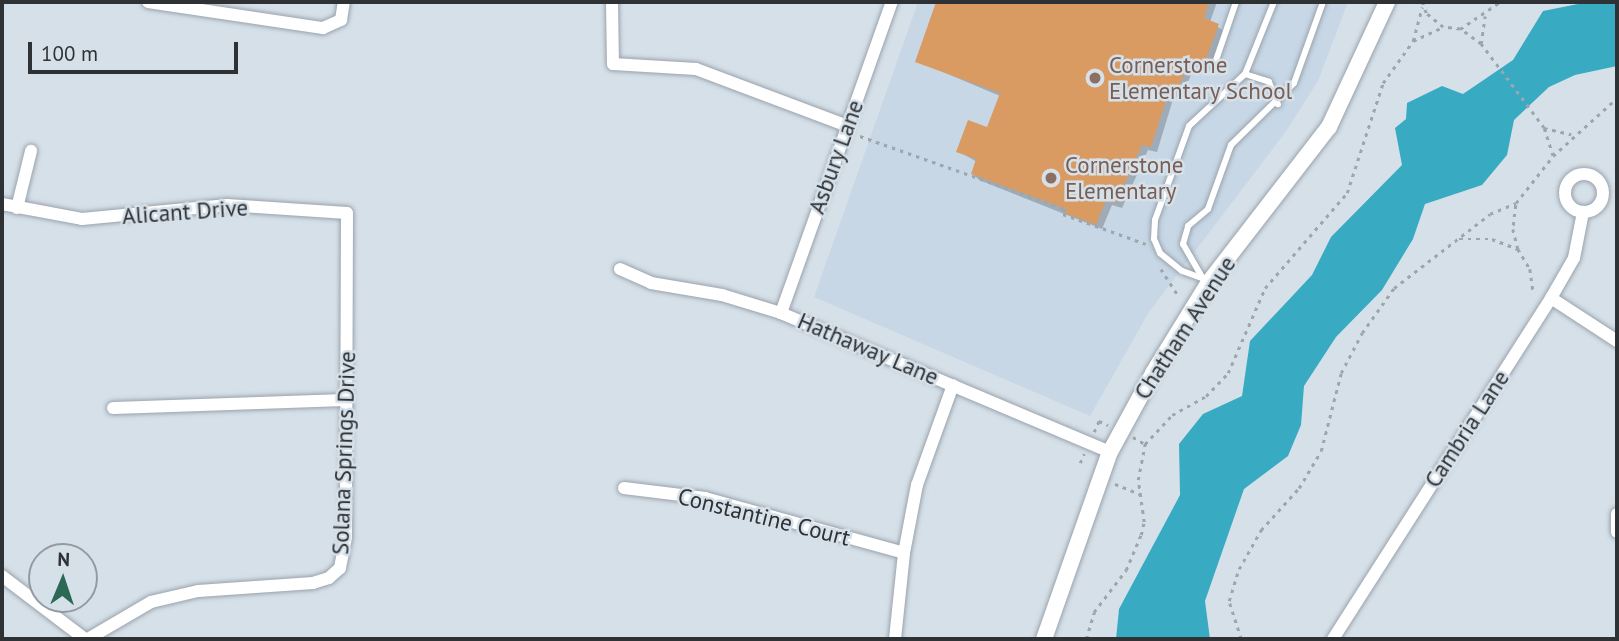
<!DOCTYPE html>
<html>
<head>
<meta charset="utf-8">
<style>
  body { margin:0 }
  #map { position:relative; width:1619px; height:641px; overflow:hidden; background:#d6e0e9; font-family:"PT Sans",sans-serif }
  div>[style] { position:absolute }
  [style*='--x'] { left:calc(var(--x)*1px); top:calc(var(--y)*1px); width:calc(var(--w)*1px); rotate:calc(var(--a)*1deg) }
  .built>* { inset:0; background:#c7d7e6 }
  .water>* { inset:0; background:#38abc2 }
  .shadow>* { inset:0; background:#0003 }
  .building>* { inset:0; background:#d99b61 }
  .path>* { height:2.5px; margin-top:-1.25px; transform-origin:0; background:repeating-linear-gradient(90deg,#9ea6ad 0 3.5px,transparent 0 8.5px) }
  .roads { filter:drop-shadow(0 0 2px #9aa3ac) drop-shadow(0 0 2px #9aa3ac) }
  .lane>* { height:6px; margin:-3px; padding:0 3px; transform-origin:3px; border-radius:3px; background:#fff }
  .street>* { height:12px; margin:-6px; padding:0 6px; transform-origin:6px; border-radius:6px; background:#fff }
  .street>.ring { margin:-6px; padding:0; box-sizing:content-box; background:none; border:12px solid #fff; border-radius:50% }
  .secondary>* { height:16px; margin:-8px; padding:0 8px; transform-origin:8px; border-radius:8px; background:#fff }
  .dots>* { width:19px; height:19px; translate:-50% -50%; box-sizing:border-box; border:4px solid #d6e0e9; border-radius:50% }
  span { translate:-50% -50%; white-space:nowrap; text-align:center; line-height:1.15; -webkit-text-stroke:5px #d6e0e9; paint-order:stroke }
  .education-label { font-size:23px; color:#785e54 }
  .left { translate:0 -50%; text-align:left }
  .street-label { font-size:23px; color:#2e3235 }
  .frame { position:absolute; inset:0; border:4px solid #2e3235; pointer-events:none }
  .north { position:absolute; left:28px; top:543px; width:70px; height:70px; box-sizing:border-box; background:#d6e0e9; border:2px solid #939aa1; border-radius:50%; rotate:2deg; font-size:19px; font-weight:700; line-height:28px; text-align:center; color:#2e3235 }
  .north::after { content:''; display:block; margin:auto; width:24px; height:32px; background:#2c6954; clip-path:polygon(50% 0,100% 100%,50% 72%,0 100%) }
  .scale { position:absolute; left:28px; top:42px; width:210px; height:32px; box-sizing:border-box; border:4px solid #2e3235; border-top:0; padding-left:9px; font-size:21px; line-height:24px; white-space:nowrap; color:#2e3235; -webkit-text-stroke:5px #d6e0e9; paint-order:stroke }
</style>
</head>
<body>
<div id="map">
  <div class="built">
    <div style="clip-path:polygon(918px 2px,1348px 2px,1318px 81px,1287px 130px,1149px 312px,1090px 416px,814px 297px)"></div>
  </div>
  <div class="water">
    <div style="clip-path:polygon(1588px 2px,1617px 4px,1617px 66px,1575px 75px,1549px 87px,1514px 120px,1507px 155px,1482px 185px,1425px 204px,1413px 239px,1382px 290px,1336px 337px,1304px 386px,1301px 425px,1288px 456px,1244px 489px,1205px 601px,1210px 639px,1116px 639px,1119px 609px,1180px 495px,1179px 444px,1203px 414px,1242px 396px,1250px 341px,1312px 275px,1331px 237px,1402px 165px,1395px 128px,1406px 119px,1407px 103px,1442px 86px,1463px 94px,1513px 60px,1543px 11px)"></div>
  </div>
  <div class="shadow">
    <div style="clip-path:polygon(971px 2px,1033px 6px,1035px 2px,1217px 2px,1210px 22px,1224px 31px,1209px 72px,1194px 66px,1182px 99px,1174px 96px,1157px 152px,1148px 150px,1122px 208px,1112px 205px,1102px 229px,979px 180px,973px 174px,977px 162px,958px 151px,988px 129px,1000px 96px,917px 61px,966px 13px)"></div>
  </div>
  <div class="building">
    <div style="clip-path:polygon(936px 2px,1209px 2px,1204px 18px,1219px 24px,1203px 67px,1189px 62px,1176px 94px,1169px 91px,1151px 147px,1142px 145px,1116px 203px,1106px 200px,1096px 225px,1065px 213px,1066px 209px,971px 174px,976px 159px,956px 152px,968px 120px,987px 127px,1000px 93px,915px 62px)"></div>
  </div>
  <div class="path">
    <div style="--x:1460;--y:29;--w:48;--a:-34"></div>
    <div style="--x:1413;--y:41;--w:35;--a:-75"></div>
    <div style="--x:1481;--y:44;--w:28;--a:-82"></div>
    <div style="--x:1544;--y:128;--w:28;--a:13"></div>
    <div style="--x:860;--y:136;--w:218;--a:19.6"></div>
    <div style="--x:1065;--y:209;--w:5;--a:112"></div>
    <div style="--x:1063;--y:214;--w:88;--a:19.9"></div>
    <div style="--x:1553;--y:156;--w:86;--a:-42.2"></div>
    <div style="--x:1516;--y:205;--w:24;--a:97"></div>
    <div style="--x:1513;--y:229;--w:21;--a:76"></div>
    <div style="--x:1459;--y:239;--w:33;--a:0"></div>
    <div style="--x:1492;--y:239;--w:28;--a:21"></div>
    <div style="--x:1518;--y:249;--w:23;--a:59"></div>
    <div style="--x:1530;--y:269;--w:21;--a:82"></div>
    <div style="--x:1161;--y:269;--w:33;--a:57"></div>
    <div style="--x:1094;--y:432;--w:12;--a:-66"></div>
    <div style="--x:1099;--y:421;--w:10;--a:24"></div>
    <div style="--x:1133;--y:437;--w:14;--a:30"></div>
    <div style="--x:1080;--y:463;--w:10;--a:-66"></div>
    <div style="--x:1115;--y:484;--w:27;--a:22"></div>
    <div style="--x:1086;--y:639;--w:28;--a:-73"></div>
    <div style="--x:1094;--y:612;--w:53;--a:-52.7"></div>
    <div style="--x:1126;--y:570;--w:38;--a:-67"></div>
    <div style="--x:1141;--y:535;--w:13;--a:-77"></div>
    <div style="--x:1144;--y:522;--w:42;--a:-98.1"></div>
    <div style="--x:1138;--y:480;--w:37;--a:-79"></div>
    <div style="--x:1145;--y:444;--w:40;--a:-47"></div>
    <div style="--x:1172;--y:415;--w:39;--a:-29"></div>
    <div style="--x:1206;--y:396;--w:32;--a:-46"></div>
    <div style="--x:1228;--y:373;--w:93;--a:-66.5"></div>
    <div style="--x:1265;--y:288;--w:125;--a:-49.2"></div>
    <div style="--x:1347;--y:193;--w:116;--a:-71.9"></div>
    <div style="--x:1383;--y:83;--w:52;--a:-54.5"></div>
    <div style="--x:1413;--y:41;--w:31;--a:-25"></div>
    <div style="--x:1241;--y:639;--w:40;--a:-108"></div>
    <div style="--x:1229;--y:601;--w:34;--a:-73"></div>
    <div style="--x:1239;--y:569;--w:45;--a:-60.6"></div>
    <div style="--x:1261;--y:530;--w:57;--a:-47.9"></div>
    <div style="--x:1299;--y:488;--w:43;--a:-59.3"></div>
    <div style="--x:1321;--y:451;--w:81;--a:-75.6"></div>
    <div style="--x:1341;--y:373;--w:45;--a:-62.3"></div>
    <div style="--x:1362;--y:333;--w:55;--a:-54.6"></div>
    <div style="--x:1394;--y:288;--w:121;--a:-37.6"></div>
    <div style="--x:1490;--y:214;--w:28;--a:-23"></div>
    <div style="--x:1516;--y:203;--w:60;--a:-51.8"></div>
    <div style="--x:1553;--y:156;--w:29;--a:-108"></div>
    <div style="--x:1544;--y:128;--w:105;--a:-126.9"></div>
    <div style="--x:1481;--y:44;--w:26;--a:-144"></div>
    <div style="--x:1460;--y:29;--w:17;--a:-173"></div>
    <div style="--x:1443;--y:27;--w:22;--a:-141"></div>
    <div style="--x:1426;--y:13;--w:12;--a:-110"></div>
  </div>
  <div class="roads">
    <div class="lane">
      <div style="--x:1215;--y:63;--w:65;--a:-71"></div>
      <div style="--x:1245;--y:74;--w:25;--a:18"></div>
      <div style="--x:1269;--y:82;--w:24;--a:68"></div>
      <div style="--x:1202;--y:277;--w:38;--a:-120"></div>
      <div style="--x:1183;--y:244;--w:19;--a:-74"></div>
      <div style="--x:1188;--y:226;--w:26;--a:-40"></div>
      <div style="--x:1208;--y:209;--w:68;--a:-70.2"></div>
      <div style="--x:1231;--y:145;--w:88;--a:-44.5"></div>
      <div style="--x:1294;--y:83;--w:86;--a:-70.3"></div>
      <div style="--x:1207;--y:280;--w:27;--a:-160"></div>
      <div style="--x:1182;--y:271;--w:28;--a:-141"></div>
      <div style="--x:1160;--y:253;--w:15;--a:-113"></div>
      <div style="--x:1154;--y:239;--w:19;--a:-87"></div>
      <div style="--x:1155;--y:220;--w:100;--a:-70.1"></div>
      <div style="--x:1189;--y:126;--w:76;--a:-42.9"></div>
      <div style="--x:1245;--y:74;--w:78;--a:-68.1"></div>
    </div>
    <div class="street">
      <div style="--x:148;--y:2;--w:177;--a:8.5"></div>
      <div style="--x:323;--y:28;--w:20;--a:-24"></div>
      <div style="--x:341;--y:20;--w:18;--a:-81"></div>
      <div style="--x:612;--y:2;--w:62;--a:89.1"></div>
      <div style="--x:613;--y:64;--w:83;--a:3.4"></div>
      <div style="--x:696;--y:69;--w:162;--a:20.6"></div>
      <div class="ring" style="left:1565px;top:174px;width:26px;height:26px"></div>
      <div style="--x:2;--y:204;--w:81;--a:10.6"></div>
      <div style="--x:82;--y:219;--w:146;--a:-5.5"></div>
      <div style="--x:227;--y:205;--w:120;--a:3.8"></div>
      <div style="--x:347;--y:213;--w:324;--a:90.2"></div>
      <div style="--x:346;--y:537;--w:32;--a:101"></div>
      <div style="--x:340;--y:568;--w:15;--a:138"></div>
      <div style="--x:329;--y:578;--w:17;--a:163"></div>
      <div style="--x:313;--y:583;--w:115;--a:176"></div>
      <div style="--x:198;--y:591;--w:48;--a:166.8"></div>
      <div style="--x:151;--y:602;--w:73;--a:149.6"></div>
      <div style="--x:17;--y:208;--w:59;--a:-76.2"></div>
      <div style="--x:620;--y:269;--w:34;--a:24"></div>
      <div style="--x:651;--y:283;--w:72;--a:9.6"></div>
      <div style="--x:722;--y:295;--w:62;--a:17"></div>
      <div style="--x:781;--y:313;--w:357;--a:22.9"></div>
      <div style="--x:1551;--y:298;--w:79;--a:33.1"></div>
      <div style="--x:781;--y:313;--w:330;--a:-70.4"></div>
      <div style="--x:113;--y:408;--w:233;--a:-2"></div>
      <div style="--x:624;--y:488;--w:82;--a:7"></div>
      <div style="--x:705;--y:498;--w:206;--a:15.4"></div>
      <div style="--x:1617;--y:514;--w:18;--a:90"></div>
      <div style="--x:2;--y:576;--w:104;--a:37.2"></div>
      <div style="--x:895;--y:639;--w:86;--a:-84"></div>
      <div style="--x:904;--y:553;--w:69;--a:-79.2"></div>
      <div style="--x:917;--y:485;--w:106;--a:-70.2"></div>
      <div style="--x:1333;--y:639;--w:405;--a:-57.4"></div>
      <div style="--x:1551;--y:298;--w:46;--a:-60.1"></div>
      <div style="--x:1574;--y:258;--w:47;--a:-78.9"></div>
    </div>
    <div class="secondary">
      <div style="--x:1044;--y:639;--w:198;--a:-70.6"></div>
      <div style="--x:1110;--y:452;--w:90;--a:-61.4"></div>
      <div style="--x:1153;--y:373;--w:107;--a:-58.4"></div>
      <div style="--x:1209;--y:282;--w:196;--a:-52.3"></div>
      <div style="--x:1329;--y:127;--w:138;--a:-65.1"></div>
    </div>
  </div>
  <div class="dots">
    <div style="left:1095px;top:78px;background:#8d6e63"></div>
    <div style="left:1051px;top:178px;background:#8d6e63"></div>
  </div>
  <div class="education-label">
    <span class="left" style="left:1109px;top:78px">Cornerstone<br>Elementary School</span>
    <span class="left" style="left:1065px;top:178px">Cornerstone<br>Elementary</span>
  </div>
  <div class="street-label">
    <span style="left:836px;top:157px;rotate:-70deg">Asbury Lane</span>
    <span style="left:185px;top:212px;rotate:-4deg">Alicant Drive</span>
    <span style="left:1185px;top:328px;rotate:-57deg">Chatham Avenue</span>
    <span style="left:868px;top:349px;rotate:23deg">Hathaway Lane</span>
    <span style="left:1467px;top:429px;rotate:-57deg">Cambria Lane</span>
    <span style="left:344px;top:453px;rotate:-88deg">Solana Springs Drive</span>
    <span style="left:764px;top:517px;rotate:14deg">Constantine Court</span>
  </div>
  <div class="frame"></div>
  <div class="north">N</div>
  <div class="scale">100 m</div>
</div>
</body>
</html>
